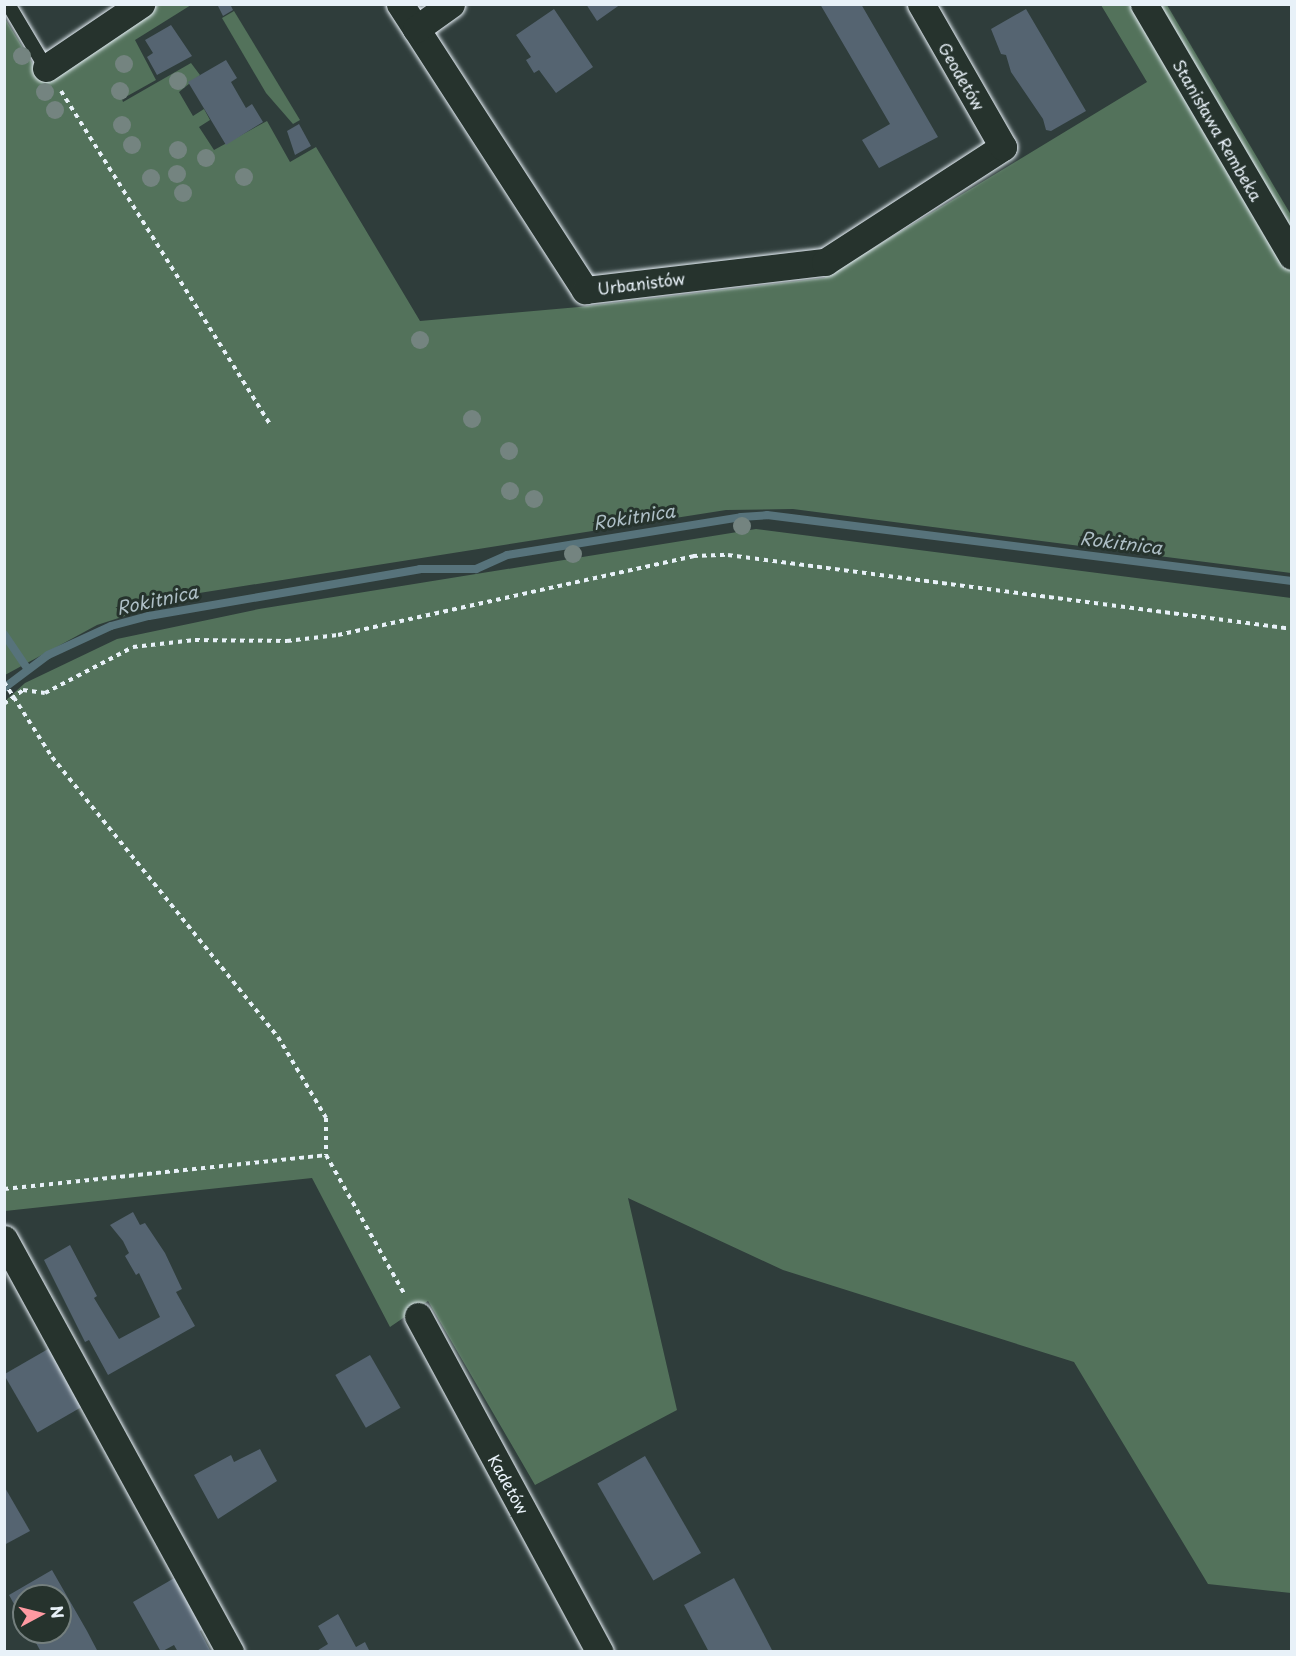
<!DOCTYPE html>
<html>
<head>
<meta charset="utf-8">
<style>
  body { margin:0 }
  #map { position:relative; width:1296px; height:1656px; overflow:hidden; background:#2f3d3b; font-family:"Playpen Sans",sans-serif }
  div>[style] { position:absolute }
  [style*='--x'] { left:calc(var(--x)*1px); top:calc(var(--y)*1px); width:calc(var(--w)*1px); rotate:calc(var(--a)*1deg) }
  .green>* { inset:0; background:#53725b }
  .stream>* { height:8px; margin:-4px; padding:0 4px; transform-origin:4px; border-radius:4px; background:#57737b }
  .building>* { inset:0; background:#556471; transform-origin:0 0 }
  .path>* { height:4px; margin-top:-2px; transform-origin:0; background:repeating-linear-gradient(90deg,#e8f1f8 0 4.5px,transparent 0 9px) }
  .roads { filter:drop-shadow(0 0 2px #e8f1f8) drop-shadow(0 0 2px #e8f1f8) }
  .service>* { height:14px; margin:-7px; padding:0 7px; transform-origin:7px; border-radius:7px; background:#26332d }
  .minor>* { height:27px; margin:-13.5px; padding:0 13.5px; transform-origin:13.5px; border-radius:13.5px; background:#26332d }
  .trees>* { width:18px; height:18px; margin:-9px; border-radius:50%; background:#748480 }
  span { translate:-50% -50%; white-space:nowrap; text-align:center; line-height:1.15; -webkit-text-stroke:6px #26332d; paint-order:stroke }
  .street-label { font-size:16px; color:#e8f1f8 }
  .water-label { font-size:18px; color:#aebfc6; font-style:italic }
  .frame { position:absolute; inset:0; border:6px solid #e8f1f8; pointer-events:none }
  .north { position:absolute; left:12px; top:1584px; width:60px; height:60px; box-sizing:border-box; background:#26332d; border:2px solid #747f7e; border-radius:50%; rotate:83deg; font-size:16px; font-weight:700; line-height:24px; text-align:center; color:#e8f1f8 }
  .north::after { content:''; display:block; margin:auto; width:21px; height:27px; background:#ff9aa2; clip-path:polygon(50% 0,100% 100%,50% 72%,0 100%) }
</style>
</head>
<body>
<div id="map">
  <div class="green">
    <div style="clip-path:polygon(158px 5px,191px 5px,135px 40px,156px 80px,122px 99px,123px 102px,191px 63px,200px 75px,179px 92px,193px 116px,204px 109px,210px 120px,199px 127px,214px 150px,267px 121px,290px 162px,316px 147px,420px 321px,579px 307px,824px 278px,1147px 82px,1101px 5px,1134px 5px,1291px 269px,1291px 573px,793px 509px,726px 510px,193px 594px,97px 625px,5px 675px,4px 17px,44px 82px)"></div>
    <div style="clip-path:polygon(1156px 5px,1167px 5px,1291px 215px,1291px 237px)"></div>
    <div style="clip-path:polygon(234px 11px,300px 120px,293px 124px,266px 93px,222px 18px)"></div>
    <div style="clip-path:polygon(756px 529px,1291px 598px,1291px 1593px,1208px 1584px,1074px 1362px,783px 1270px,628px 1198px,677px 1410px,535px 1485px,428px 1301px,390px 1327px,312px 1178px,5px 1211px,5px 701px,25px 683px,117px 639px,259px 609px)"></div>
  </div>
  <div class="stream">
    <div style="--x:4;--y:634;--w:41;--a:55.9"></div>
    <div style="--x:4;--y:688;--w:55;--a:-36.9"></div>
    <div style="--x:48;--y:655;--w:69;--a:-24.7"></div>
    <div style="--x:111;--y:626;--w:39;--a:-15"></div>
    <div style="--x:149;--y:616;--w:275;--a:-9.8"></div>
    <div style="--x:420;--y:569;--w:56;--a:0"></div>
    <div style="--x:476;--y:569;--w:34;--a:-24"></div>
    <div style="--x:507;--y:555;--w:237;--a:-9.2"></div>
    <div style="--x:741;--y:517;--w:26;--a:-4"></div>
    <div style="--x:767;--y:515;--w:529;--a:7.17"></div>
  </div>
  <div class="building">
    <div style="clip-path:polygon(217px 4px,230px 4px,233px 10px,223px 16px)"></div>
    <div style="clip-path:polygon(586px 4px,621px 4px,597px 21px)"></div>
    <div style="clip-path:polygon(820px 4px,861px 4px,938px 137px,879px 168px,862px 140px,890px 124px)"></div>
    <div style="clip-path:polygon(554px 9px,593px 67px,556px 93px,539px 70px,534px 73px,526px 60px,531px 57px,516px 35px)"></div>
    <div style="clip-path:polygon(1026px 9px,1086px 111px,1051px 131px,1046px 130px,1043px 119px,1011px 72px,1006px 55px,1001px 54px,991px 29px)"></div>
    <div style="clip-path:polygon(171px 25px,192px 56px,157px 75px,147px 57px,153px 53px,145px 40px)"></div>
    <div style="clip-path:polygon(226px 60px,237px 78px,231px 82px,246px 108px,252px 104px,263px 122px,226px 145px,188px 82px)"></div>
    <div style="clip-path:polygon(299px 124px,311px 146px,295px 155px,287px 131px)"></div>
    <div style="clip-path:polygon(133px 1212px,140px 1225px,145px 1223px,165px 1253px,182px 1289px,176px 1292px,195px 1326px,108px 1375px,89px 1340px,85px 1342px,44px 1260px,70px 1245px,97px 1296px,94px 1298px,119px 1339px,160px 1317px,139px 1273px,136px 1275px,125px 1256px,129px 1253px,123px 1241px,110px 1225px)"></div>
    <div style="left:55px;top:1345px;width:67px;height:59px;rotate:60deg"></div>
    <div style="left:370px;top:1355px;width:61px;height:40px;rotate:60deg"></div>
    <div style="clip-path:polygon(260px 1449px,277px 1481px,218px 1519px,194px 1475px,231px 1455px,234px 1462px)"></div>
    <div style="left:645px;top:1456px;width:112px;height:55px;rotate:60deg"></div>
    <div style="clip-path:polygon(4px 1486px,30px 1531px,4px 1545px)"></div>
    <div style="clip-path:polygon(52px 1570px,87px 1631px,98px 1652px,41px 1652px,30px 1632px,60px 1632px,60px 1596px,24px 1596px,24px 1622px,9px 1595px)"></div>
    <div style="clip-path:polygon(183px 1573px,212px 1624px,200px 1631px,211px 1652px,178px 1652px,174px 1645px,161px 1652px,133px 1602px)"></div>
    <div style="clip-path:polygon(734px 1578px,760px 1627px,773px 1652px,709px 1652px,684px 1605px)"></div>
    <div style="clip-path:polygon(338px 1614px,356px 1647px,365px 1642px,370px 1652px,315px 1652px,328px 1644px,318px 1626px)"></div>
  </div>
  <div class="path">
    <div style="--x:61;--y:91;--w:392;--a:57.9"></div>
    <div style="--x:4;--y:682;--w:89;--a:57.4"></div>
    <div style="--x:52;--y:757;--w:360;--a:51.1"></div>
    <div style="--x:278;--y:1037;--w:94;--a:59.3"></div>
    <div style="--x:326;--y:1118;--w:37;--a:90"></div>
    <div style="--x:4;--y:704;--w:24;--a:-36"></div>
    <div style="--x:23;--y:690;--w:22;--a:8"></div>
    <div style="--x:45;--y:693;--w:99;--a:-27.6"></div>
    <div style="--x:133;--y:647;--w:62;--a:-6.4"></div>
    <div style="--x:195;--y:640;--w:92;--a:0.6"></div>
    <div style="--x:287;--y:641;--w:51;--a:-6.7"></div>
    <div style="--x:338;--y:635;--w:364;--a:-12.5"></div>
    <div style="--x:693;--y:556;--w:35;--a:-2"></div>
    <div style="--x:728;--y:555;--w:569;--a:7.47"></div>
    <div style="--x:4;--y:1189;--w:324;--a:-6"></div>
    <div style="--x:326;--y:1155;--w:161;--a:60.6"></div>
  </div>
  <div class="roads">
    <div class="service">
      <div style="--x:8;--y:4;--w:74;--a:59.3"></div>
    </div>
    <div class="minor">
      <div style="--x:400;--y:4;--w:341;--a:57.1"></div>
      <div style="--x:585;--y:290;--w:242;--a:-6.7"></div>
      <div style="--x:825;--y:262;--w:212;--a:-32.9"></div>
      <div style="--x:1003;--y:147;--w:165;--a:-119.8"></div>
      <div style="--x:1144;--y:4;--w:292;--a:59.6"></div>
      <div style="--x:416;--y:29;--w:43;--a:-35.5"></div>
      <div style="--x:46;--y:68;--w:115;--a:-34"></div>
      <div style="--x:4;--y:1239;--w:471;--a:61.3"></div>
      <div style="--x:418;--y:1316;--w:382;--a:61.6"></div>
    </div>
  </div>
  <div class="trees">
    <div style="left:22px;top:56px"></div>
    <div style="left:124px;top:64px"></div>
    <div style="left:178px;top:81px"></div>
    <div style="left:120px;top:91px"></div>
    <div style="left:45px;top:92px"></div>
    <div style="left:55px;top:110px"></div>
    <div style="left:122px;top:125px"></div>
    <div style="left:132px;top:145px"></div>
    <div style="left:178px;top:150px"></div>
    <div style="left:206px;top:158px"></div>
    <div style="left:177px;top:174px"></div>
    <div style="left:244px;top:177px"></div>
    <div style="left:151px;top:178px"></div>
    <div style="left:183px;top:193px"></div>
    <div style="left:420px;top:340px"></div>
    <div style="left:472px;top:419px"></div>
    <div style="left:509px;top:451px"></div>
    <div style="left:510px;top:491px"></div>
    <div style="left:534px;top:499px"></div>
    <div style="left:742px;top:526px"></div>
    <div style="left:573px;top:554px"></div>
  </div>
  <div class="street-label">
    <span style="left:962px;top:76px;rotate:60deg">Geodetów</span>
    <span style="left:1218px;top:130px;rotate:60deg">Stanisława Rembeka</span>
    <span style="left:641px;top:283px;rotate:-7deg">Urbanistów</span>
    <span style="left:509px;top:1484px;rotate:61deg">Kadetów</span>
  </div>
  <div class="water-label">
    <span style="left:634px;top:517px;rotate:-9deg">Rokitnica</span>
    <span style="left:1121px;top:543px;rotate:7deg">Rokitnica</span>
    <span style="left:157px;top:600px;rotate:-12deg">Rokitnica</span>
  </div>
  <div class="frame"></div>
  <div class="north">N</div>
</div>
</body>
</html>
